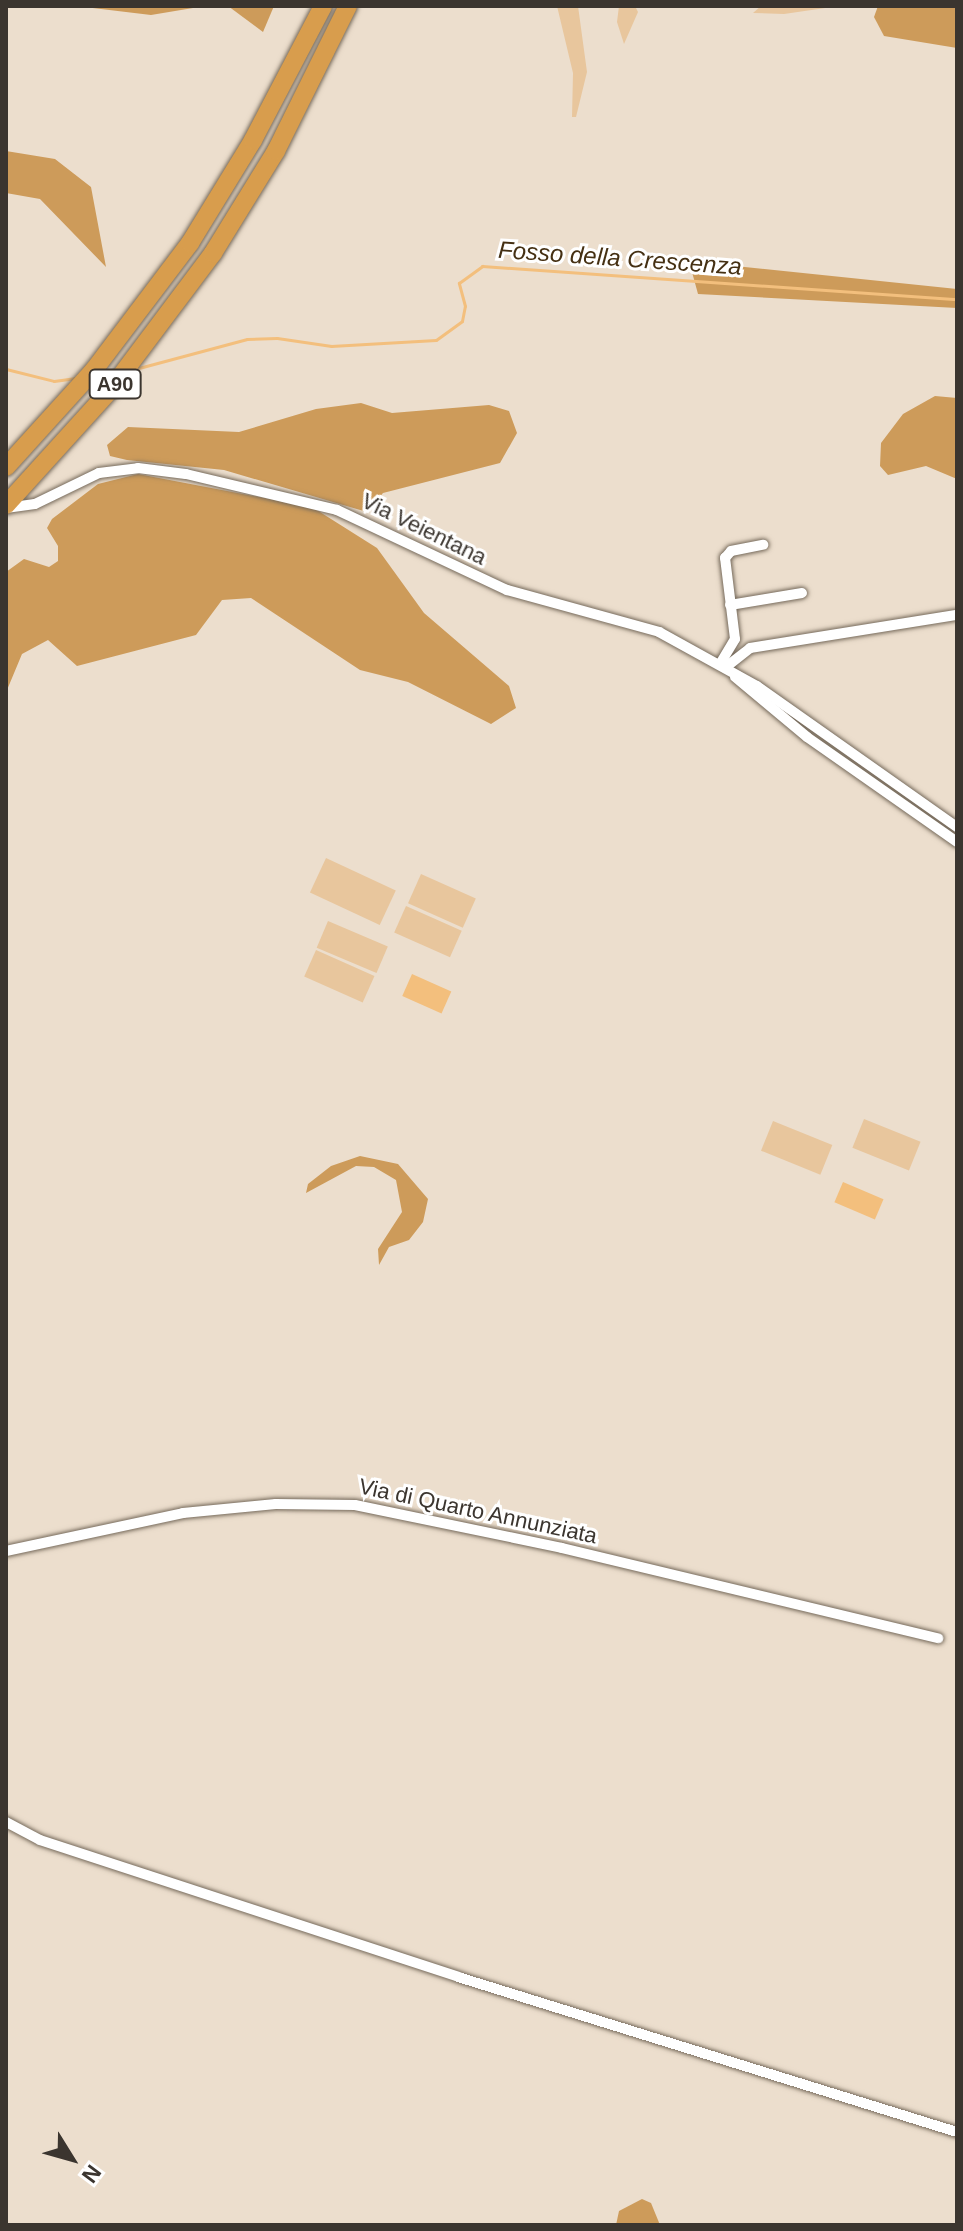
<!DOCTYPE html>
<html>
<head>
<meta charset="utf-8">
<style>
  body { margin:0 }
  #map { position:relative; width:963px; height:2231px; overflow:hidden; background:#ecdecd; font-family:Helvetica,sans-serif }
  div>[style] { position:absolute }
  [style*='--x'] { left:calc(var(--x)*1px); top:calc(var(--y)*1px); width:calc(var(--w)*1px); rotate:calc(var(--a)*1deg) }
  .green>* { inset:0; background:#e8c69d; transform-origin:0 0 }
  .forest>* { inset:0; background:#cd9b5a }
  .water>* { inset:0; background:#f3bf7d; transform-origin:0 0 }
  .stream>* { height:3px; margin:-1.5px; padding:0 1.5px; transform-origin:1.5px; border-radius:1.5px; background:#f3bf7d }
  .roads { filter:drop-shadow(0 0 2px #766a5b) drop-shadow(0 0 2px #766a5b) }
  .minor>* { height:10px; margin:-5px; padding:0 5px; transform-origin:5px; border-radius:5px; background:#fff }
  .motorway>* { height:18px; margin:-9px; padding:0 9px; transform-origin:9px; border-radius:9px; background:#d89d4d }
  span { translate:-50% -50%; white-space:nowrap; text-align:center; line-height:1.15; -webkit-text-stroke:6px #fff; paint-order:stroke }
  .shield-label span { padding:2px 6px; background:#fff; border:2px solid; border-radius:6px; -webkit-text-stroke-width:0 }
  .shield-label { font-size:20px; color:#3b352f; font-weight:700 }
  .street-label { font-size:22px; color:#3b352f }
  .water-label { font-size:24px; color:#453013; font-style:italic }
  .frame { position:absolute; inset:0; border:8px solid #3b352f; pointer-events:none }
  .north { position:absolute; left:32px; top:2119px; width:80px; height:80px; -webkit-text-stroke:6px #fff; paint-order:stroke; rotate:127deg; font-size:22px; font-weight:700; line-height:32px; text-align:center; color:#3b352f }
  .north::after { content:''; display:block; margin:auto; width:28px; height:36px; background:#3b352f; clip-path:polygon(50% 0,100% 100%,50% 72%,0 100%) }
</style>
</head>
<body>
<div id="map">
  <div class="green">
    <div style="clip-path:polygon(557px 6px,578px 6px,587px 72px,576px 117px,572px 117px,573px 73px)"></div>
    <div style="clip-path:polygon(619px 6px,635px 6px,638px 12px,624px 44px,617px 22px)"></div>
    <div style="clip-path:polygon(761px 6px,839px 6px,784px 14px,753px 13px)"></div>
    <div style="left:326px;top:858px;width:77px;height:38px;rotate:25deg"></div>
    <div style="left:421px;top:874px;width:60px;height:32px;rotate:24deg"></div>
    <div style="left:406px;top:906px;width:61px;height:29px;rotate:24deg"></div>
    <div style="left:328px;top:921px;width:65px;height:29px;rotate:23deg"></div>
    <div style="left:316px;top:950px;width:64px;height:29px;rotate:24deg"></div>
    <div style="left:864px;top:1119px;width:61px;height:31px;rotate:22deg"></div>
    <div style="left:773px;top:1121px;width:64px;height:32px;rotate:22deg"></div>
  </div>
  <div class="forest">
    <div style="clip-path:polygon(76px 6px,205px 6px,151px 15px)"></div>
    <div style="clip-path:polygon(228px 6px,274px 6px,263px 32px)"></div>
    <div style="clip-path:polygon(878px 6px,957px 6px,957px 48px,884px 36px,874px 17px)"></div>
    <div style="clip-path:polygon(6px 151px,55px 159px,91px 187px,106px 267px,40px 199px,6px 193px)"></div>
    <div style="clip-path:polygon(706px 263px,957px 289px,957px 308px,698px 294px,692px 272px)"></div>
    <div style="clip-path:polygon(935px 396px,957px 398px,957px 479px,926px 466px,888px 475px,880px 466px,881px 443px,903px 414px)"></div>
    <div style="clip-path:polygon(361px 403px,392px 413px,489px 405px,509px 411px,517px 433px,500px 463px,383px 493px,367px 512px,224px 470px,127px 460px,110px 456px,107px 445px,128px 427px,239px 432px,316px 409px)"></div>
    <div style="clip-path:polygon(138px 474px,312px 507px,377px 548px,424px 613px,509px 686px,516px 708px,491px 724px,408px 682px,360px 670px,251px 598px,222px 600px,196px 635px,77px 666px,48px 640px,22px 654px,7px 690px,6px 770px,6px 572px,24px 559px,49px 567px,58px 561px,58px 546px,47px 528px,52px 519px,98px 484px)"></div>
    <div style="clip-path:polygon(360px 1156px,398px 1164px,428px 1199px,423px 1222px,409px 1240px,389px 1247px,379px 1265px,378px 1249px,402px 1212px,396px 1180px,374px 1167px,356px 1166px,306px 1193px,308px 1184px,331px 1166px)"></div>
    <div style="clip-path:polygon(642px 2199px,651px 2203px,660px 2225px,616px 2225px,619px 2211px)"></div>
  </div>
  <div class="water">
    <div style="left:412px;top:974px;width:43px;height:24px;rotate:24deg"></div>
    <div style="left:843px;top:1182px;width:44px;height:22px;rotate:23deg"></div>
  </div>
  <div class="stream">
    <div style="--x:6;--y:369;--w:49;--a:14"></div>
    <div style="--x:54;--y:381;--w:22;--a:-8"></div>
    <div style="--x:135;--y:369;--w:116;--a:-15"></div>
    <div style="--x:247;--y:339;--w:30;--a:-2"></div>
    <div style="--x:277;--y:338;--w:55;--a:8.4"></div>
    <div style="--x:331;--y:346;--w:105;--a:-3.3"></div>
    <div style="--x:436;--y:340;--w:32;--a:-36"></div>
    <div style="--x:462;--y:321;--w:15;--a:-79"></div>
    <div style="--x:465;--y:306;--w:24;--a:-105"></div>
    <div style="--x:459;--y:283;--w:29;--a:-36"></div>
    <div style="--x:482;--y:266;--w:476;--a:4"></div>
    <div style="--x:100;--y:374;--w:16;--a:-7"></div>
  </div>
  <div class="roads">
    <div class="minor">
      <div style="--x:6;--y:508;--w:29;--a:-8"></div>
      <div style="--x:35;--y:504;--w:71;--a:-25.8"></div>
      <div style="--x:99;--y:473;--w:39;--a:-7"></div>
      <div style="--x:138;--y:468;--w:48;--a:7.1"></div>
      <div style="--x:186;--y:474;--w:155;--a:13.4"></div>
      <div style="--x:337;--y:510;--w:188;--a:25.2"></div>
      <div style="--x:507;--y:590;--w:158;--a:15.4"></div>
      <div style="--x:659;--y:632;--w:112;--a:28.9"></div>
      <div style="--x:757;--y:686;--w:245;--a:35.2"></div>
      <div style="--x:730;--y:605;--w:73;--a:-9.5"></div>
      <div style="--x:720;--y:664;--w:29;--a:-59"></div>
      <div style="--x:735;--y:639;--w:82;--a:-97"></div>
      <div style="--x:725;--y:558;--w:9;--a:-49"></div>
      <div style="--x:731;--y:551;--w:33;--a:-11"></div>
      <div style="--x:726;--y:667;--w:31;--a:-38"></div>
      <div style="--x:750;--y:648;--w:210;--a:-9.1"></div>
      <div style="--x:735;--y:677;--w:94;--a:39.8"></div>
      <div style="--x:807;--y:737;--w:183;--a:35"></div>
      <div style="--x:6;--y:1551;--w:181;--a:-12.1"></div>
      <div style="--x:183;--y:1513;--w:93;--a:-5.5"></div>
      <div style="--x:276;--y:1504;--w:79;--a:0.7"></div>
      <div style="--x:355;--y:1505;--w:211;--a:11.7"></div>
      <div style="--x:562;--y:1548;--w:387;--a:13.5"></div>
      <div style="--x:6;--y:1822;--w:38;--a:28"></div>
      <div style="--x:40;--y:1840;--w:440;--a:18.1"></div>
      <div style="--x:458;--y:1977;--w:523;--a:17.26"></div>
    </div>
    <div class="motorway">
      <div style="--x:6;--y:467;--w:131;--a:-47.8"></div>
      <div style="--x:94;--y:370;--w:159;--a:-52.9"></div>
      <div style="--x:190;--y:243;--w:121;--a:-58.5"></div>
      <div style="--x:253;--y:140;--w:151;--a:-62.4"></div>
      <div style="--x:6;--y:505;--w:156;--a:-47.8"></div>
      <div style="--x:111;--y:389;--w:170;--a:-53.1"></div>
      <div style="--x:213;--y:253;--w:120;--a:-58.3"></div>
      <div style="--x:276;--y:151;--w:162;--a:-63.6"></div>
    </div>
  </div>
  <div class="shield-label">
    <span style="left:115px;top:384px">A90</span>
  </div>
  <div class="street-label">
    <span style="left:424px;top:529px;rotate:26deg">Via Veientana</span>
    <span style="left:478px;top:1511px;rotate:12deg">Via di Quarto Annunziata</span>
  </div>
  <div class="water-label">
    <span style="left:620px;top:258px;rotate:4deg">Fosso della Crescenza</span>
  </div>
  <div class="frame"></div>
  <div class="north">N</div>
</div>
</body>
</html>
